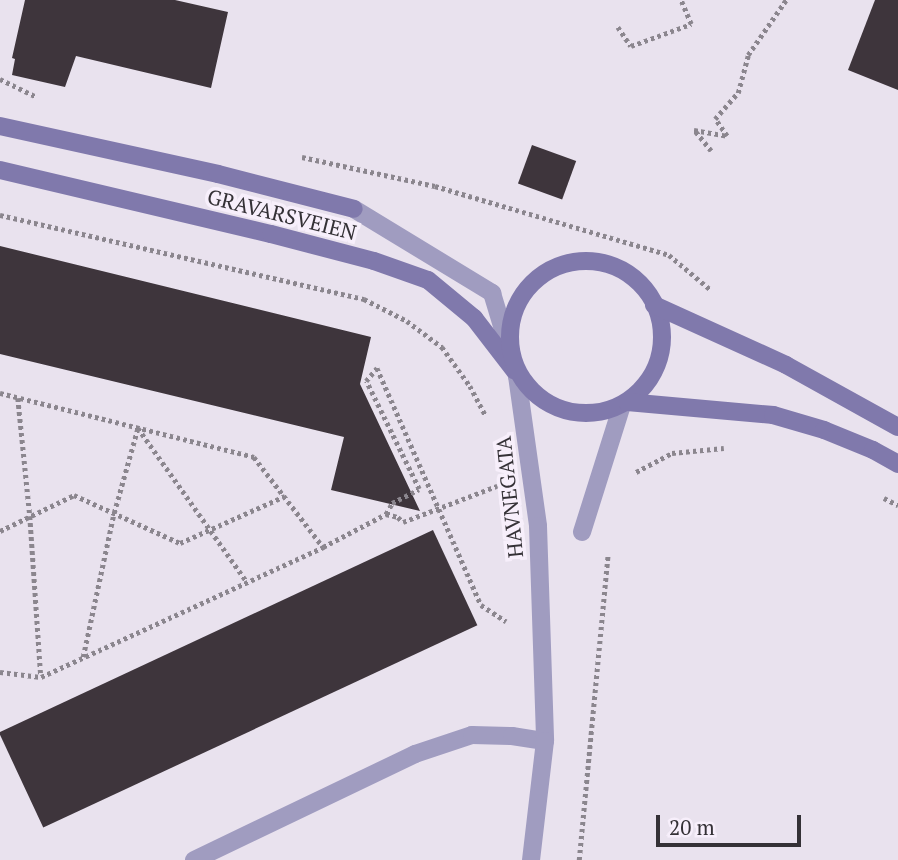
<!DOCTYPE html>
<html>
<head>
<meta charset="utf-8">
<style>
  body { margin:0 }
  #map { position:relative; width:898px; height:860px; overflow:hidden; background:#e9e2ee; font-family:"PT Serif",serif }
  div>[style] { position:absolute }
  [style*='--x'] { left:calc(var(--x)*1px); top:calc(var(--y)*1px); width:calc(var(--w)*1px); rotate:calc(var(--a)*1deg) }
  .building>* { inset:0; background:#3e353c; transform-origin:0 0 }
  .path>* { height:4.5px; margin-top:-2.25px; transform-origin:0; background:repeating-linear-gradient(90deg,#8b868e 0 3.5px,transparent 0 7px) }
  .service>* { height:18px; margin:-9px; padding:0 9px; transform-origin:9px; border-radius:9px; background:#a09cc0 }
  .minor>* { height:18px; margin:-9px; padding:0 9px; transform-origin:9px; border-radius:9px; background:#a09cc0 }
  .secondary>* { height:18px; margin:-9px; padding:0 9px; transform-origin:9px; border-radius:9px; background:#8079ac }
  .secondary>.ring { margin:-9px; padding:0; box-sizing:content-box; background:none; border:18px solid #8079ac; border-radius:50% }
  span { translate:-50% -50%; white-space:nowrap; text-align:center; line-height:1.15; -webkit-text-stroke:7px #f7effb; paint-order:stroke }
  .street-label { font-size:21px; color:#343136 }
  .scale { position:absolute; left:656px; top:815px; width:145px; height:32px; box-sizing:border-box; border:4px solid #343136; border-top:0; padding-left:9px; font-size:21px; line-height:24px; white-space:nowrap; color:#343136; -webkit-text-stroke:5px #f7effb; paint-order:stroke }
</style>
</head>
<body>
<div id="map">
  <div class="building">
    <div style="clip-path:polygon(25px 0,175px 0,228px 12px,211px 88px,76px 56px,65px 87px,12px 75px,15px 59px,12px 58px)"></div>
    <div style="clip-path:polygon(875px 0,898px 0,898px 90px,848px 70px)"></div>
    <div style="left:532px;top:145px;width:47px;height:41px;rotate:20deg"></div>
    <div style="clip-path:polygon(0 246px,371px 337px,360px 384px,420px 511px,331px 490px,344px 437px,0 354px)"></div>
    <div style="left:433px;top:530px;width:105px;height:479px;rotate:65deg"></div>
  </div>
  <div class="path">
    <div style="--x:618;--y:27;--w:23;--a:56"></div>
    <div style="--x:631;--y:46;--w:64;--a:-20.1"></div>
    <div style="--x:691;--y:24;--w:26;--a:-113"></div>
    <div style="--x:0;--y:79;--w:41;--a:25.9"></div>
    <div style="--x:711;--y:151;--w:27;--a:-129"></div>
    <div style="--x:694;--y:130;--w:34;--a:10"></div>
    <div style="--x:727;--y:136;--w:21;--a:-125"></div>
    <div style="--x:715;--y:119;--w:35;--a:-49"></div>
    <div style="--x:738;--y:93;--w:39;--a:-75"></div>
    <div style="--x:748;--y:55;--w:67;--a:-55.4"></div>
    <div style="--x:302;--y:157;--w:136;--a:12.3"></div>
    <div style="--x:435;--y:186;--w:244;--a:16.4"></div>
    <div style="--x:669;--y:255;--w:55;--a:39.8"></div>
    <div style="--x:0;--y:215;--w:374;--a:13"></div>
    <div style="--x:364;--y:299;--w:48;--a:27.1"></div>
    <div style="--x:407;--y:321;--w:44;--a:36.6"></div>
    <div style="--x:442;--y:347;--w:48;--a:54.3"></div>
    <div style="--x:470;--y:386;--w:32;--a:62"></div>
    <div style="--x:0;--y:393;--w:262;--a:14.1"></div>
    <div style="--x:254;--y:457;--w:113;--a:52.5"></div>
    <div style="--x:18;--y:398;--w:119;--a:84.2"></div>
    <div style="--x:30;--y:516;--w:161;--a:86.1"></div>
    <div style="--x:138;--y:428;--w:189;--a:54.7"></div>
    <div style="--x:636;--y:472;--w:41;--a:-27.8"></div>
    <div style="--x:672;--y:453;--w:52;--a:-5.5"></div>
    <div style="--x:884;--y:498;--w:16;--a:27"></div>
    <div style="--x:386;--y:514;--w:12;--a:14"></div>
    <div style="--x:398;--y:517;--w:7;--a:45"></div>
    <div style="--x:403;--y:522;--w:101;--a:-21"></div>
    <div style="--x:0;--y:531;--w:82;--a:-25.9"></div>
    <div style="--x:74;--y:495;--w:116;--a:24.4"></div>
    <div style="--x:180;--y:543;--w:115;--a:-24.1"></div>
    <div style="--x:83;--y:657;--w:147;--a:-77.9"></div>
    <div style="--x:114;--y:513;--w:89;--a:-74.4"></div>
    <div style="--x:0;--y:672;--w:41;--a:7"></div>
    <div style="--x:41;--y:677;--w:311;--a:-24.7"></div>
    <div style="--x:323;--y:547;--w:71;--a:-27.6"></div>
    <div style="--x:386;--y:514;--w:13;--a:-61"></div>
    <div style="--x:392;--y:503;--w:30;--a:-27"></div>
    <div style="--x:419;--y:489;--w:120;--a:-116.1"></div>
    <div style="--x:366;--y:381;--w:17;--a:-50"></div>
    <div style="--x:377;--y:368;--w:259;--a:66.3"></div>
    <div style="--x:481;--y:605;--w:30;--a:33"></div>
    <div style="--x:579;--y:860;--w:307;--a:-84.6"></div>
  </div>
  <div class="service">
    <div style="--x:194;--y:860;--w:245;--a:-25.6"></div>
    <div style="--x:415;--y:754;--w:60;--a:-18.4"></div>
    <div style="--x:472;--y:735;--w:40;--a:1.4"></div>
    <div style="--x:512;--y:736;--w:33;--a:9"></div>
  </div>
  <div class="minor">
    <div style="--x:354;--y:209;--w:162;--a:31.3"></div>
    <div style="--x:492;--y:293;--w:87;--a:73.2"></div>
    <div style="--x:517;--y:376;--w:151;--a:82"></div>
    <div style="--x:538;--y:526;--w:215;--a:88.1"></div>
    <div style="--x:545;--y:741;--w:120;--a:96.7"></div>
    <div style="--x:582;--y:532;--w:133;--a:-72.5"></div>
  </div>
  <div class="secondary">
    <div style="--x:0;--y:126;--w:223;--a:12.4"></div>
    <div style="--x:218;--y:174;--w:140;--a:14.4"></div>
    <div style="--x:0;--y:170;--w:278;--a:13.3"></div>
    <div style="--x:271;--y:234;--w:106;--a:14.7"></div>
    <div style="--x:374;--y:261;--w:57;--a:19.4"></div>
    <div style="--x:428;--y:280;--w:60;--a:39.6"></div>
    <div style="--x:474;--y:318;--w:66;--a:52.4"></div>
    <div class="ring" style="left:510px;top:261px;width:134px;height:134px"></div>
    <div style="--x:654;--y:305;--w:145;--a:24.4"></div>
    <div style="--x:786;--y:365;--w:128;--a:29"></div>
    <div style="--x:627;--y:402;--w:147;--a:5.1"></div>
    <div style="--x:773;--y:415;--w:53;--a:16.4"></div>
    <div style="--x:824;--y:430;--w:53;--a:22.2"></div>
    <div style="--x:873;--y:450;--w:29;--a:29"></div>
  </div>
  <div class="street-label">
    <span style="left:282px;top:214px;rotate:14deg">GRAVARSVEIEN</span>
    <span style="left:509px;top:497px;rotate:-96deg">HAVNEGATA</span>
  </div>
  <div class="scale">20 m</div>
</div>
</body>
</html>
